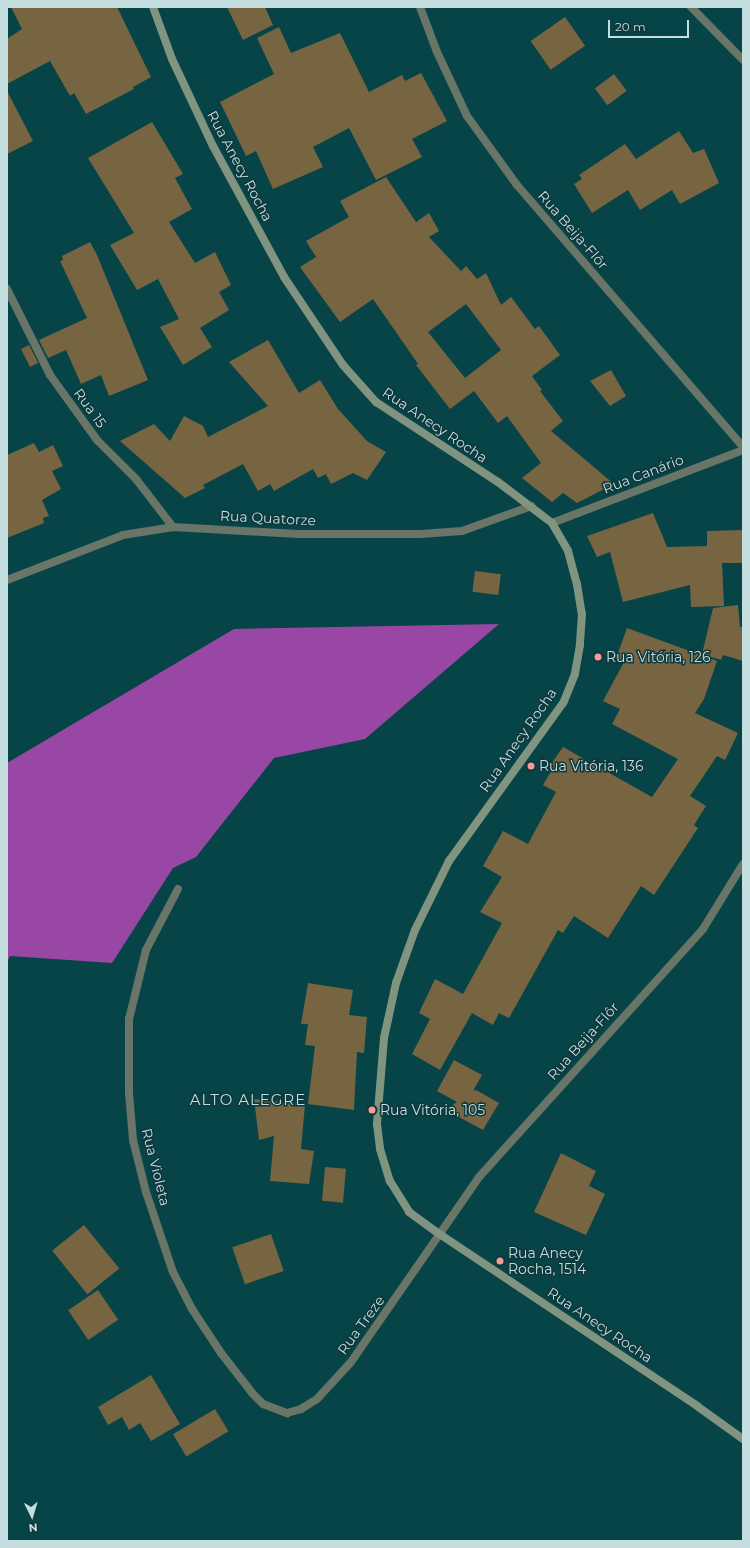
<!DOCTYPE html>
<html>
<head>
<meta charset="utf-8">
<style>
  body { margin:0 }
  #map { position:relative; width:750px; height:1548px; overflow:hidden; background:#074448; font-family:Montserrat,sans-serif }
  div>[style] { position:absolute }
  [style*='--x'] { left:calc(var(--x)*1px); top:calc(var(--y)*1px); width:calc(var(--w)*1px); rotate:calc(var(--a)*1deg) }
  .forest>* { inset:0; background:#9947a5 }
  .building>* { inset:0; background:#776441; transform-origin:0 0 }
  .street>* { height:8px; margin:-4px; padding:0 4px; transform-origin:4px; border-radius:4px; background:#687567 }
  .secondary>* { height:8px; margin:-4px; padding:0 4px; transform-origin:4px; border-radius:4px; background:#81947f }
  .dots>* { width:11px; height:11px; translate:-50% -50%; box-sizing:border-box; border:2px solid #0e383b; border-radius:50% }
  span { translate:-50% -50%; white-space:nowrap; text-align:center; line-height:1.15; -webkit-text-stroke:3px #0e383b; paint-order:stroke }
  .street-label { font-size:14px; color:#c4dee0 }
  .poi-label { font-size:14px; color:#c4dee0 }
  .left { translate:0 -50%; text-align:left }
  .neighbourhood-label { font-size:15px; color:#c4dee0; letter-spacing:1px }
  .frame { position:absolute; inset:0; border:8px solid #c4dee0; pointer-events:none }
  .north { position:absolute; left:12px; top:1496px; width:40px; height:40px; -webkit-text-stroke:3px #0e383b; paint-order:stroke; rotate:175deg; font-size:11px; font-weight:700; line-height:16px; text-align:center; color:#c4dee0 }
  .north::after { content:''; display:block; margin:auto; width:14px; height:18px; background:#c4dee0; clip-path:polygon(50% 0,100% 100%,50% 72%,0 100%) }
  .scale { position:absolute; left:608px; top:20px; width:81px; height:18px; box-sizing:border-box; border:2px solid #c4dee0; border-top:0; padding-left:5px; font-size:12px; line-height:14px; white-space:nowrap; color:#c4dee0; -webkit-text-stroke:3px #0e383b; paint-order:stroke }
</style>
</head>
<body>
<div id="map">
  <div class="forest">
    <div style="clip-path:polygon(499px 624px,365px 739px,274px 758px,196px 857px,173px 868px,112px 963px,10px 956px,7px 962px,7px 763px,234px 629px)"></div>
  </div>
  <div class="building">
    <div style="clip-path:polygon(11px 7px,117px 7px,151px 77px,133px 87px,134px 89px,86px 114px,74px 93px,70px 96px,50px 61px,7px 84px,7px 39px,22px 29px)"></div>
    <div style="clip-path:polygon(227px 7px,265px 7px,273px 25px,243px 40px)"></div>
    <div style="left:565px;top:17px;width:35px;height:42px;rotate:55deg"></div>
    <div style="clip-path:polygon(279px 27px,291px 53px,340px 33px,369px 92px,402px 75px,405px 81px,421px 73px,447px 121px,412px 139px,422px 157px,376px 180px,349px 128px,313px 147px,323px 167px,273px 189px,256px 151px,246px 156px,220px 102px,274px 74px,257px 38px)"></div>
    <div style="left:614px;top:74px;width:21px;height:24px;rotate:53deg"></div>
    <div style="clip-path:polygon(7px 91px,33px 141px,7px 154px)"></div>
    <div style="clip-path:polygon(152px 122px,183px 174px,175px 178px,192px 209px,169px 222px,195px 263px,215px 252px,231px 285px,219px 292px,229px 310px,200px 328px,212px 347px,183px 365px,160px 327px,179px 319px,158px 279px,137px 290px,110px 245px,134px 233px,88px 158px)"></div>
    <div style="clip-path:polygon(679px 131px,693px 153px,704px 149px,719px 183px,680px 204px,672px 190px,640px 210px,628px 190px,592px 213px,574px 184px,582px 179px,579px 175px,625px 144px,636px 159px)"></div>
    <div style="clip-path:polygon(evenodd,386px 177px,416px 222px,429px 213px,439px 231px,429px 237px,461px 271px,466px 266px,477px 279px,486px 273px,501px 305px,511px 297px,535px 329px,539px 326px,560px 355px,532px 376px,542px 390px,540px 391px,563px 421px,551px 431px,614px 484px,577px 503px,563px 493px,552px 502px,522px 478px,541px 463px,507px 416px,498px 423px,474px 391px,450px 409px,416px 365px,418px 364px,373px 299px,340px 322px,300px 267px,316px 257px,306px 241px,349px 217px,340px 201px,386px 177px,466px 304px,501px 350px,465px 378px,428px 332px,466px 304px)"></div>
    <div style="clip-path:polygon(90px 242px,97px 255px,148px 380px,109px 396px,101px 375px,81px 384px,66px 350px,48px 358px,39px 340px,87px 318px,60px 261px,63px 260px,62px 256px)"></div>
    <div style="clip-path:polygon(268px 340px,299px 393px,320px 380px,338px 409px,367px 441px,386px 452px,367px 480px,353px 473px,331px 484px,326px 474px,318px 478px,313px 469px,274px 491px,270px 484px,258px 491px,243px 464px,203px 485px,205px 488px,185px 498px,120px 441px,154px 424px,170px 441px,184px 416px,203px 426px,208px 437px,268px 406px,229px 362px)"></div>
    <div style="left:29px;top:345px;width:20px;height:9px;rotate:63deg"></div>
    <div style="clip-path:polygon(611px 370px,626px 396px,610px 406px,590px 381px)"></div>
    <div style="clip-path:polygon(34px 443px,39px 452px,53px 445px,63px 466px,52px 471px,61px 489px,42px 500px,49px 516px,43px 518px,44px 523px,7px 538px,7px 455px)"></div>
    <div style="clip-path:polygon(653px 513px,667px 547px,707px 546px,707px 531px,743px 530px,743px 563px,722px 563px,724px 606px,691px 607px,690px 585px,623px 602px,610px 552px,597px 557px,587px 536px)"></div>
    <div style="left:475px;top:571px;width:26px;height:21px;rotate:7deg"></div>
    <div style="clip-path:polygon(738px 605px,740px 627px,743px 627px,743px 661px,723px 655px,721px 660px,702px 654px,713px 608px)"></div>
    <div style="clip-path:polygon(627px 628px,717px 661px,704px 699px,695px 713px,738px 733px,725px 760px,717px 756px,690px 796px,706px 806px,694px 825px,698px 828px,654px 895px,641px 886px,608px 938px,574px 916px,563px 933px,558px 930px,509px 1018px,499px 1013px,493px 1025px,472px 1013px,440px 1070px,412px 1054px,430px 1019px,419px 1013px,435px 979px,463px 994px,502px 923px,480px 912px,502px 877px,483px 866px,503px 831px,528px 844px,556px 792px,543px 785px,554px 766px,551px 764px,563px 747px,652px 797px,678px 759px,612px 724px,620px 709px,603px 701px,624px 662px,616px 659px)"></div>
    <div style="clip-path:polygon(308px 983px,353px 990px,349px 1015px,367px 1017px,364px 1053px,357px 1052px,354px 1110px,308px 1104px,315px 1046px,305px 1045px,308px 1024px,301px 1024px)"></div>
    <div style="clip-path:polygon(454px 1060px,482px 1075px,473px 1091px,476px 1090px,499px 1103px,483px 1130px,446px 1110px,457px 1102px,437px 1091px)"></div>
    <div style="clip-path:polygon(254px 1099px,305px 1105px,301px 1149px,314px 1151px,309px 1184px,270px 1181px,274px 1136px,259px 1140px)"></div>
    <div style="clip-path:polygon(561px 1153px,596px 1171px,589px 1186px,605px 1194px,586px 1235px,534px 1212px)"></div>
    <div style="left:325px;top:1167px;width:21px;height:34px;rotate:5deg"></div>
    <div style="left:84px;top:1225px;width:56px;height:41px;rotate:51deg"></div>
    <div style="left:271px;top:1234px;width:39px;height:41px;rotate:71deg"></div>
    <div style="left:98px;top:1290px;width:36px;height:36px;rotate:56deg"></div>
    <div style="clip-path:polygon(151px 1375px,180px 1424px,151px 1441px,140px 1423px,129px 1430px,122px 1417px,108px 1425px,98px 1407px)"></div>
    <div style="left:215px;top:1409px;width:26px;height:49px;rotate:59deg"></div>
  </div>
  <div class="street">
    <div style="--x:420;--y:7;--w:48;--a:69.3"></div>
    <div style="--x:437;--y:52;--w:71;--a:64.9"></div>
    <div style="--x:467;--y:116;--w:85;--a:54.1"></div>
    <div style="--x:517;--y:185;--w:346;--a:49.2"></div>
    <div style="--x:691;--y:7;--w:74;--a:45.5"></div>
    <div style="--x:7;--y:289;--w:96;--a:63.4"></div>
    <div style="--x:50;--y:375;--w:80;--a:54.1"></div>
    <div style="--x:97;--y:440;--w:55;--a:45"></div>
    <div style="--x:136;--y:479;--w:61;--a:52.4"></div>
    <div style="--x:552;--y:523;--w:204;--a:-20.9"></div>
    <div style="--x:7;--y:580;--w:124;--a:-21.2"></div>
    <div style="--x:123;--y:535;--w:51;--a:-9.1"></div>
    <div style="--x:173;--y:527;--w:125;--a:3.2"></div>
    <div style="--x:298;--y:534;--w:123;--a:0"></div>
    <div style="--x:421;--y:534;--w:41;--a:-4.2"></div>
    <div style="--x:462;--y:531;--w:74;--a:-19.7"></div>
    <div style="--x:178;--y:889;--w:69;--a:117.7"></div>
    <div style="--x:146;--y:950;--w:71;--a:103.8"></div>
    <div style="--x:129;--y:1019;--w:74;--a:90"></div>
    <div style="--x:129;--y:1093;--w:47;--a:85.1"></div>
    <div style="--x:133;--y:1140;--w:54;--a:76"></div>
    <div style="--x:146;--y:1192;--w:84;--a:71.4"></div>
    <div style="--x:173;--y:1272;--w:42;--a:62.8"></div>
    <div style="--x:192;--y:1309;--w:53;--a:56.6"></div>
    <div style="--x:221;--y:1353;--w:52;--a:52"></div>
    <div style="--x:253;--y:1394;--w:14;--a:45"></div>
    <div style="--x:263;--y:1404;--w:26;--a:21"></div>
    <div style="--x:287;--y:1413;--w:15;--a:-16"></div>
    <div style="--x:301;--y:1409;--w:19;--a:-32"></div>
    <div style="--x:317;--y:1399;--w:50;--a:-47.4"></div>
    <div style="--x:351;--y:1362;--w:226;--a:-55.3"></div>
    <div style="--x:480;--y:1176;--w:333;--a:-47.9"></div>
    <div style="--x:703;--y:929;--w:76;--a:-58.4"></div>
  </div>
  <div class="secondary">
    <div style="--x:153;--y:7;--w:55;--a:69.9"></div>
    <div style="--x:172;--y:59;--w:96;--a:64.8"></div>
    <div style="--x:213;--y:146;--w:149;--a:61.5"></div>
    <div style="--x:284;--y:277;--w:106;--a:56.2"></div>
    <div style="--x:343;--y:365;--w:50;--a:48.3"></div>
    <div style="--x:376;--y:402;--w:146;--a:33.3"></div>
    <div style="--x:498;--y:482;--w:68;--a:37.2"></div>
    <div style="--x:552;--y:523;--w:32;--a:60"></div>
    <div style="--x:568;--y:551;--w:34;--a:75"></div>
    <div style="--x:577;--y:584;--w:30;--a:81"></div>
    <div style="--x:582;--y:614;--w:31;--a:94"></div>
    <div style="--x:580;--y:645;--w:29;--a:100"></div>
    <div style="--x:575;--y:674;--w:31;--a:112"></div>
    <div style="--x:563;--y:703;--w:195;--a:125.8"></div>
    <div style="--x:449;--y:861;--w:77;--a:116.2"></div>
    <div style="--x:415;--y:930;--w:56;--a:109.7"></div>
    <div style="--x:396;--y:983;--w:56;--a:102.3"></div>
    <div style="--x:384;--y:1038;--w:86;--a:94.7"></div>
    <div style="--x:377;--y:1124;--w:25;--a:83"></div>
    <div style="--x:380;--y:1149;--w:34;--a:73"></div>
    <div style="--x:390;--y:1181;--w:36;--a:58"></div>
    <div style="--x:409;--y:1212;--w:39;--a:36"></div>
    <div style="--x:441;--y:1235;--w:308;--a:33.7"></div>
    <div style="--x:697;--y:1406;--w:57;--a:35.7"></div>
  </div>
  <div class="dots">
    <div style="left:598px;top:657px;background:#f59b98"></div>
    <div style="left:531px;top:766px;background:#f59b98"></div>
    <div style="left:372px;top:1110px;background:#f59b98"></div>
    <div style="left:500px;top:1261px;background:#f59b98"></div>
  </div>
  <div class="street-label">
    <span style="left:240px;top:166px;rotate:62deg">Rua Anecy Rocha</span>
    <span style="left:573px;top:230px;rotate:49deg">Rua Beija-Flôr</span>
    <span style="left:90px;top:408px;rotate:54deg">Rua 15</span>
    <span style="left:435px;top:425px;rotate:34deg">Rua Anecy Rocha</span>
    <span style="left:643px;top:474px;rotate:-21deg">Rua Canário</span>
    <span style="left:268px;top:518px;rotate:3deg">Rua Quatorze</span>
    <span style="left:518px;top:740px;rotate:-55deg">Rua Anecy Rocha</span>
    <span style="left:583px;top:1041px;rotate:-48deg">Rua Beija-Flôr</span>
    <span style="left:156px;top:1167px;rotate:76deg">Rua Violeta</span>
    <span style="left:361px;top:1325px;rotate:-54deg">Rua Treze</span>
    <span style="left:600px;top:1325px;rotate:34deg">Rua Anecy Rocha</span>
  </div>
  <div class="poi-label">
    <span class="left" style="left:606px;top:657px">Rua Vitória, 126</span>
    <span class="left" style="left:539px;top:766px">Rua Vitória, 136</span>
    <span class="left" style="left:380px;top:1110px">Rua Vitória, 105</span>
    <span class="left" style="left:508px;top:1261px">Rua Anecy<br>Rocha, 1514</span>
  </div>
  <div class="neighbourhood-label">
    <span style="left:248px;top:1100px">ALTO ALEGRE</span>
  </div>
  <div class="frame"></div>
  <div class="north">N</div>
  <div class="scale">20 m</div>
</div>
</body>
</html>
